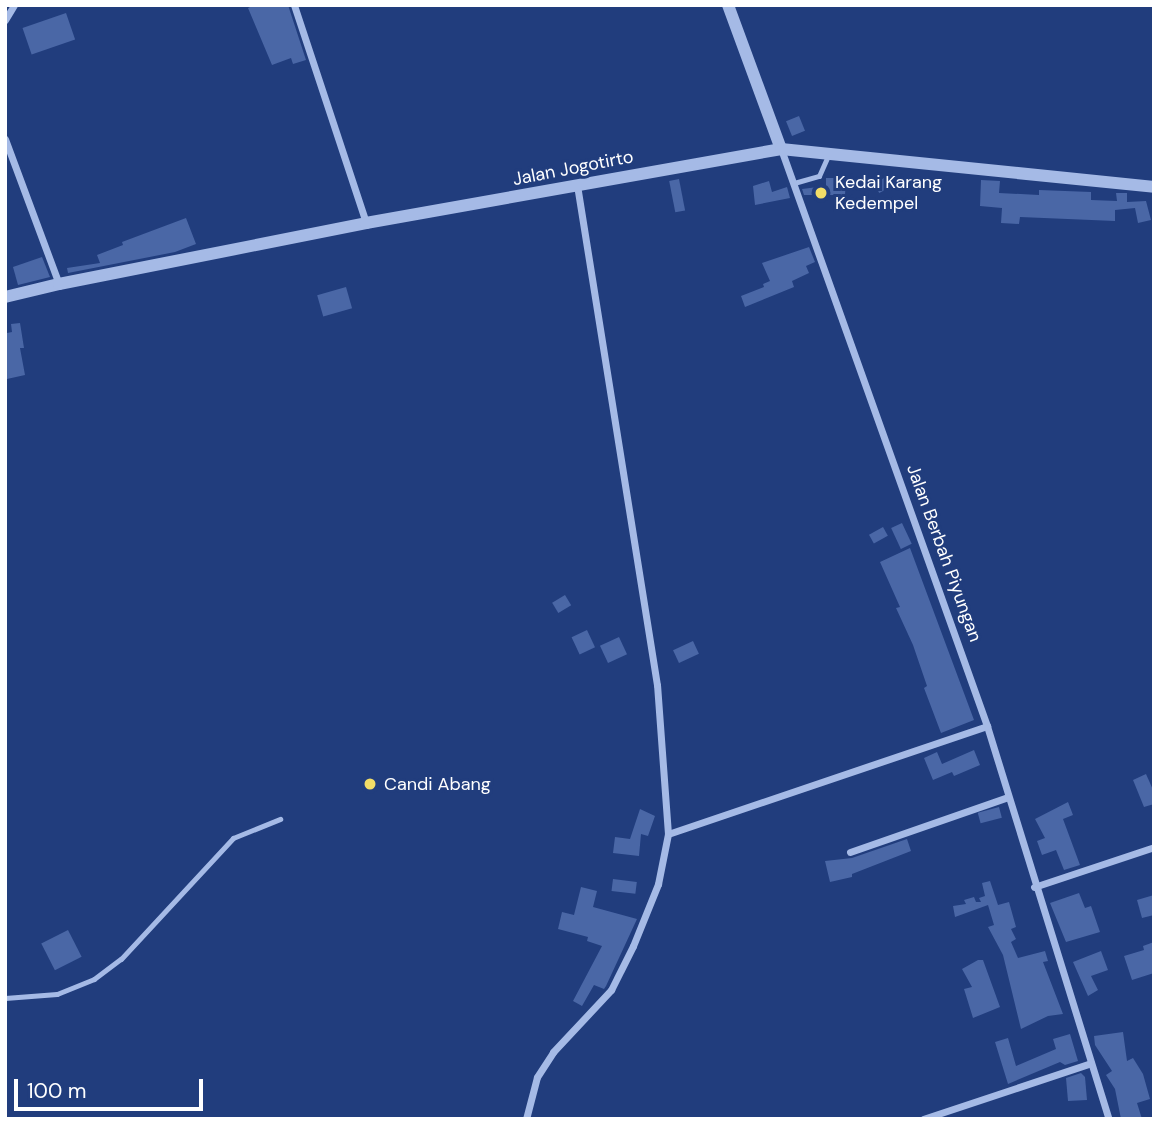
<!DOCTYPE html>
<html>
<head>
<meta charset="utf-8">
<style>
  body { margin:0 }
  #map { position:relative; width:1159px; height:1124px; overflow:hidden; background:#213d7d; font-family:"DM Sans",sans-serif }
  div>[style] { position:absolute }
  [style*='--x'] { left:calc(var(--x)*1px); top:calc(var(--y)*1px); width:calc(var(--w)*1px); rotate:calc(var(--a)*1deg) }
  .building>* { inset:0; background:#4a67a6; transform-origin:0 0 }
  .service>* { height:5px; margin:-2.5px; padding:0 2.5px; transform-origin:2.5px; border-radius:2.5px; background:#a5bae6 }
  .minor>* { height:7px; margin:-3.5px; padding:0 3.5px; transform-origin:3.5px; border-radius:3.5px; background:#a5bae6 }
  .tertiary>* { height:12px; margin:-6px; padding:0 6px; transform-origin:6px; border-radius:6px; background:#a5bae6 }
  .dots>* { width:19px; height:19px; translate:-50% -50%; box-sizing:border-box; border:4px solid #213d7d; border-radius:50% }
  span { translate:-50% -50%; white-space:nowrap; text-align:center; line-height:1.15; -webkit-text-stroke:6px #213d7d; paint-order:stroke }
  .street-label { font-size:18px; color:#fff }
  .poi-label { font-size:18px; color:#fff }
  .left { translate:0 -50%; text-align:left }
  .frame { position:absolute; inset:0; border:7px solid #fff; pointer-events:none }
  .scale { position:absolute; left:14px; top:1079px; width:189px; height:32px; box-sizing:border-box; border:4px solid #fff; border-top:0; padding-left:9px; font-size:21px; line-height:24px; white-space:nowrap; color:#fff; -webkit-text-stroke:5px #213d7d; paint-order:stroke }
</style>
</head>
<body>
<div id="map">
  <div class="building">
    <div style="clip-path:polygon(254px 5px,288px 5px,306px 60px,293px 64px,291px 58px,272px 65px,248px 8px)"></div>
    <div style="left:66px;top:13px;width:28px;height:46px;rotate:71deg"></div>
    <div style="left:799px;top:116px;width:16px;height:14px;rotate:68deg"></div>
    <div style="left:892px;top:174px;width:11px;height:20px;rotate:63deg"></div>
    <div style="clip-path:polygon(826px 178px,846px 178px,845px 195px,804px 195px,802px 189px,826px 186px)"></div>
    <div style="left:679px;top:179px;width:32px;height:10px;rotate:79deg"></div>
    <div style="clip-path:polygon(981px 180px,1000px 181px,999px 193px,1039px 195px,1039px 190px,1091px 192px,1091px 200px,1117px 201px,1116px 193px,1127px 193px,1127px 202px,1146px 201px,1151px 220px,1138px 223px,1135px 208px,1115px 210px,1115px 221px,1020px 217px,1019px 224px,1001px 223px,1002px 208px,980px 206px)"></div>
    <div style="clip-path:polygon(769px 181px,772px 192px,787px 187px,790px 198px,755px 205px,753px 186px)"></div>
    <div style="clip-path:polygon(186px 218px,196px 244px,175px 252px,68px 273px,67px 268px,100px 263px,97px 255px,123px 245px,122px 242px)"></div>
    <div style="clip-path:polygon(809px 247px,815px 262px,806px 266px,809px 273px,792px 281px,794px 287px,745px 307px,741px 296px,764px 287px,763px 284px,770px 281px,762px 263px)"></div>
    <div style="clip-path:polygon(42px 257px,50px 277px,18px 285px,13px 267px)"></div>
    <div style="left:346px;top:287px;width:22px;height:30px;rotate:74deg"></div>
    <div style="clip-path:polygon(20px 323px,24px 348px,20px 348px,25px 375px,7px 379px,5px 337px,7px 333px,12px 332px,11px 324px)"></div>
    <div style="left:902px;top:523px;width:23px;height:12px;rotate:65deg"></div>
    <div style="left:883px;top:527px;width:10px;height:16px;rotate:61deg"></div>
    <div style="clip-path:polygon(910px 548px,974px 720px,941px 733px,924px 688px,927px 686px,913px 645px,896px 608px,900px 607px,880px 562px)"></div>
    <div style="left:565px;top:595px;width:12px;height:15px;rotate:59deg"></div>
    <div style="left:587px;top:630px;width:19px;height:17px;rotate:65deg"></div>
    <div style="left:619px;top:637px;width:19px;height:21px;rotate:65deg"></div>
    <div style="left:693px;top:641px;width:14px;height:22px;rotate:65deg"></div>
    <div style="clip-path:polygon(974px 750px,980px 765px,954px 776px,952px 772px,933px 780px,924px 758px,937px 752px,942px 764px)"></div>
    <div style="clip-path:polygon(1146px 774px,1154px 792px,1154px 804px,1144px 807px,1133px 780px)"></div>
    <div style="clip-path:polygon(1068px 802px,1073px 815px,1063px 819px,1080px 865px,1064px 870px,1056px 850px,1042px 855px,1037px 841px,1045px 838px,1035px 819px)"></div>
    <div style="left:999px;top:807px;width:11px;height:22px;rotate:75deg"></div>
    <div style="clip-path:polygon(640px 809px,655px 816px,648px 836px,641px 834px,639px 856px,613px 853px,615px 837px,630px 839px)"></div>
    <div style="clip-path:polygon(907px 839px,911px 851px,852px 874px,852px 877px,830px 882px,825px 861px,852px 858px)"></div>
    <div style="left:613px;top:879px;width:24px;height:12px;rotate:7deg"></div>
    <div style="clip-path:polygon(990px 881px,998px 905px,1009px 902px,1016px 927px,1011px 929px,1016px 939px,1011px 942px,1018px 958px,1045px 951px,1048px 961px,1043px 962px,1063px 1014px,1048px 1016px,1021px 1029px,1003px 955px,988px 927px,994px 925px,988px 905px,955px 917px,953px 906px,966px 904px,964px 900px,974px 897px,976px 902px,981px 902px,979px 898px,985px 896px,982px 883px)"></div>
    <div style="clip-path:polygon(581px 887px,597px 891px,593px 907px,637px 919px,606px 986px,604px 989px,594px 985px,582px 1006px,573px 1001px,602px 946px,587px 941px,588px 937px,558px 929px,562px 912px,574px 915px)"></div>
    <div style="clip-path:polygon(1079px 893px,1085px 908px,1091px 906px,1100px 932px,1066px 942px,1050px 903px)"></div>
    <div style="clip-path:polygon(1154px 895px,1154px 915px,1142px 918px,1137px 900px)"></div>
    <div style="left:68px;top:930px;width:30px;height:30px;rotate:63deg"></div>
    <div style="clip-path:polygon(1154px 942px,1154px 973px,1132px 980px,1124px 956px,1144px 950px,1143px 946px)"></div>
    <div style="clip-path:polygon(1101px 951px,1108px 970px,1091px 976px,1098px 990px,1088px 996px,1073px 962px)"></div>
    <div style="clip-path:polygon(978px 960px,983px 960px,1000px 1007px,973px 1018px,964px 989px,972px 987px,962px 969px)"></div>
    <div style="clip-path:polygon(1123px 1032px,1127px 1061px,1133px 1058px,1143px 1074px,1150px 1099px,1137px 1103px,1142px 1119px,1121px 1119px,1115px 1089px,1106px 1075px,1112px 1071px,1095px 1045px,1094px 1036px)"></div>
    <div style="clip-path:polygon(1070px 1034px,1078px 1061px,1065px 1065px,1060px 1062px,1008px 1084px,995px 1042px,1008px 1038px,1016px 1066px,1056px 1049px,1053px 1039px)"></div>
    <div style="clip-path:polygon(1081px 1073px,1085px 1077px,1087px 1100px,1068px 1101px,1066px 1078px)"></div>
  </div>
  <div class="service">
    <div style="--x:794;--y:183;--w:26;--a:-16"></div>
    <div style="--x:819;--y:176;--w:24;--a:-66"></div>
    <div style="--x:5;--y:998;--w:52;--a:-4.4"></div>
    <div style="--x:57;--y:994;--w:40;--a:-22"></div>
    <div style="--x:94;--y:979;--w:34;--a:-37"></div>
    <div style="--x:121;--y:959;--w:165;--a:-47.2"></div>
    <div style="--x:233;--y:838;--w:51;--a:-22"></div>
  </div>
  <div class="minor">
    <div style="--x:294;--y:5;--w:230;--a:71.7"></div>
    <div style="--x:5;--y:20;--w:17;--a:-59"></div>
    <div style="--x:5;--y:139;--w:155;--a:69.6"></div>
    <div style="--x:781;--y:149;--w:613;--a:70.35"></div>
    <div style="--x:987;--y:726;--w:412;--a:72.8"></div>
    <div style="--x:668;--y:834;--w:337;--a:-18.7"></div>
    <div style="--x:850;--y:852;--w:167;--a:-19.2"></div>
    <div style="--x:1034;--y:887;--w:126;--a:-18.4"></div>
    <div style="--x:526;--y:1119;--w:43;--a:-75.3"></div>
    <div style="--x:537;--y:1077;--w:30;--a:-57"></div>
    <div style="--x:553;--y:1052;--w:85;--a:-46.9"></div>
    <div style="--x:611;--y:990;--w:49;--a:-63.4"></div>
    <div style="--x:633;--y:946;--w:67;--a:-68"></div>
    <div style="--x:658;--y:884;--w:51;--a:-78.7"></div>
    <div style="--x:668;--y:834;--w:149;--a:-94.2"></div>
    <div style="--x:657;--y:685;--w:506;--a:-99.09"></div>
    <div style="--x:923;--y:1119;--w:177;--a:-18.4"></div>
  </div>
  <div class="tertiary">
    <div style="--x:728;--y:5;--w:153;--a:69.8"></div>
    <div style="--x:5;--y:297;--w:56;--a:-13.5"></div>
    <div style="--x:59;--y:284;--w:313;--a:-11.2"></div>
    <div style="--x:366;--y:223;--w:422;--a:-10.1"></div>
    <div style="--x:781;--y:149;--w:375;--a:5.8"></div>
  </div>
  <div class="dots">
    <div style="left:821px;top:193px;background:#f2dd67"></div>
    <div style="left:370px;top:784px;background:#f2dd67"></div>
  </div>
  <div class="street-label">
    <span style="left:573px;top:168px;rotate:-11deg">Jalan Jogotirto</span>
    <span style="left:944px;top:553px;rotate:70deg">Jalan Berbah Piyungan</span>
  </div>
  <div class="poi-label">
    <span class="left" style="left:835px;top:193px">Kedai Karang<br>Kedempel</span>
    <span class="left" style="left:384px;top:784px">Candi Abang</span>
  </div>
  <div class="frame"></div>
  <div class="scale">100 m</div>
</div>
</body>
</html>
